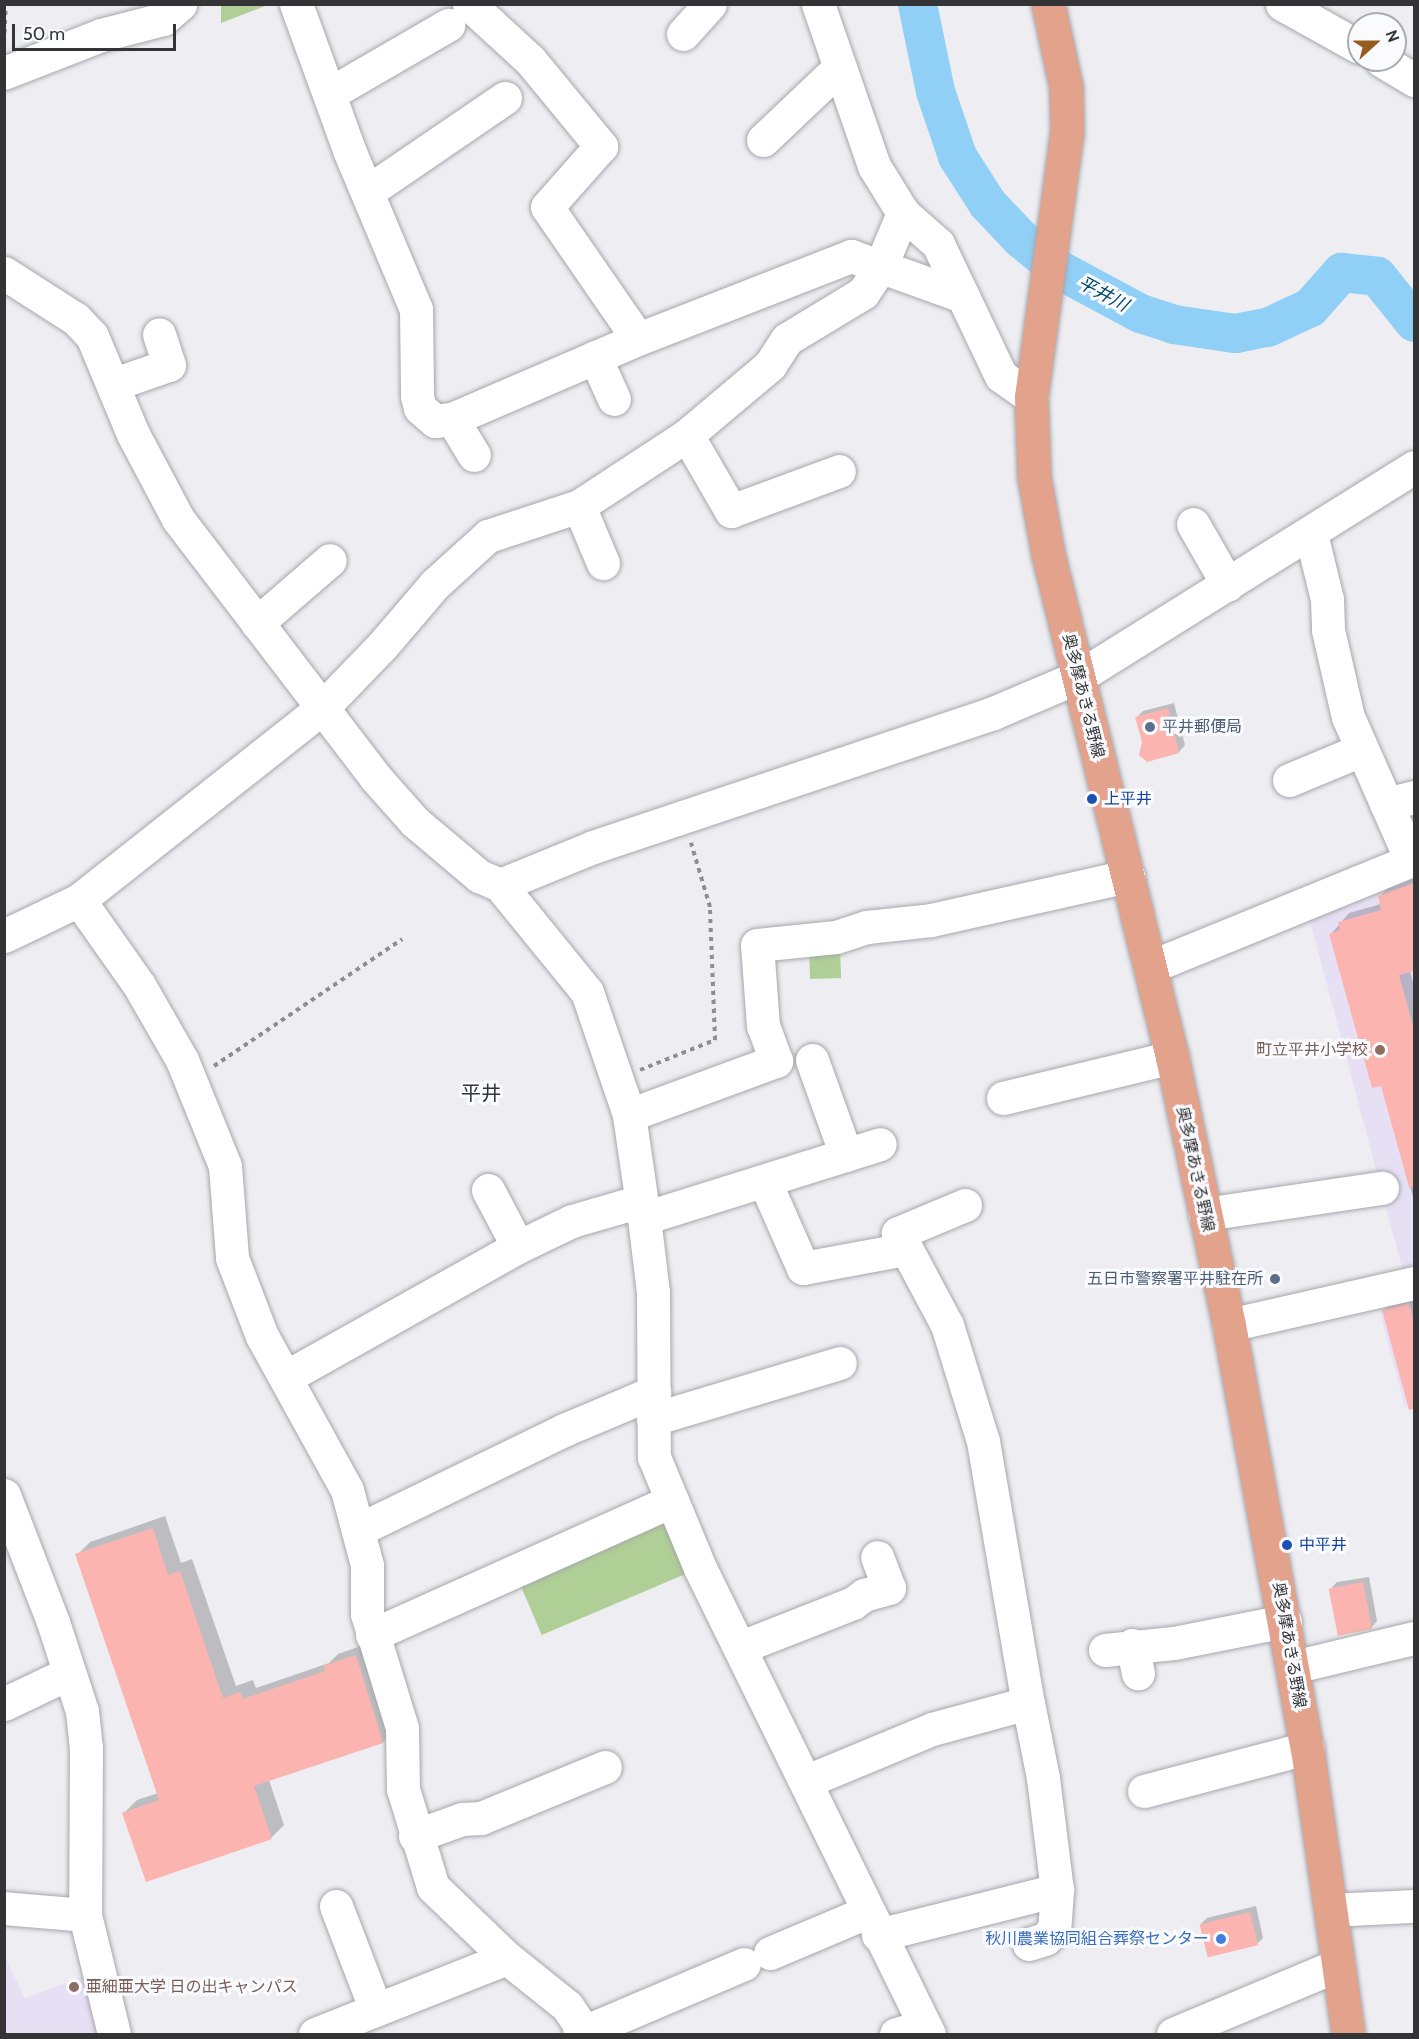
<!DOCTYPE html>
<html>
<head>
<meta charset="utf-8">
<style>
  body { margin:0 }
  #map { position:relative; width:1419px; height:2039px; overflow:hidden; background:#ededf2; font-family:Cabin,"Noto Sans JP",sans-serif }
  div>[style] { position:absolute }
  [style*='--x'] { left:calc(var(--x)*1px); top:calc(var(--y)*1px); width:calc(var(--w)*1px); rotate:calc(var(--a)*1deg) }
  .education>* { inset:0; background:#e7e0f5 }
  .green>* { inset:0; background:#afcf96; transform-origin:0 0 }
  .shadow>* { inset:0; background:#0003 }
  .river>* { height:39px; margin:-19.5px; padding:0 19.5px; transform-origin:19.5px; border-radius:19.5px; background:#90cff6 }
  .building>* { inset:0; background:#fbb4b0; transform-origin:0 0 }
  .path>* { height:4px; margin-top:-2px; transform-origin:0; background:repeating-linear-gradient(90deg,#8e8e92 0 4.5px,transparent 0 9px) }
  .roads { filter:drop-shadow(0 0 2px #a6a7ab) drop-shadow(0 0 2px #a6a7ab) }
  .minor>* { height:33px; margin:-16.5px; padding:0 16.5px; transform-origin:16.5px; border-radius:16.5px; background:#fff }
  .major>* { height:33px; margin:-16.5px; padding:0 16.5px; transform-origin:16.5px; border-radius:16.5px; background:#e2a28b }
  .dots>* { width:16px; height:16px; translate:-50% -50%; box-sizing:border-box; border:3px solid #fafbff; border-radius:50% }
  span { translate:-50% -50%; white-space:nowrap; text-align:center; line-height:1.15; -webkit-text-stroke:6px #fafbff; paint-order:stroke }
  .street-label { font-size:16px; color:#343436 }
  .service-label { font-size:16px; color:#4e5e75 }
  .left { translate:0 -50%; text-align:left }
  .right { translate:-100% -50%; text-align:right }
  .transit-label { font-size:16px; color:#164399 }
  .education-label { font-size:16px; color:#785e54 }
  .shop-label { font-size:16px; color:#366cbe }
  .water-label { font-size:18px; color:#014867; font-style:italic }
  .quarter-label { font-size:20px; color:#343436 }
  .frame { position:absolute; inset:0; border:6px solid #343436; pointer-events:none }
  .north { position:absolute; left:1347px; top:12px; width:60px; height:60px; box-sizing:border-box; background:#fafbff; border:2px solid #ababaf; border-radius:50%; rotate:69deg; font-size:16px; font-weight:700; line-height:24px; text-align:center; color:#343436 }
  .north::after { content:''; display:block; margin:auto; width:21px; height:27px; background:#985c1f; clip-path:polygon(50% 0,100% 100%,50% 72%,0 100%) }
  .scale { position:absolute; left:12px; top:24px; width:164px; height:27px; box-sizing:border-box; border:3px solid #343436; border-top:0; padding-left:8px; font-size:18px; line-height:21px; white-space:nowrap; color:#343436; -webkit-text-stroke:4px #fafbff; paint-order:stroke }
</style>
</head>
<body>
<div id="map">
  <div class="education">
    <div style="clip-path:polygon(1414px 867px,1414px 1276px,1405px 1279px,1308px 913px)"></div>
    <div style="clip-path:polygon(1414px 1291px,1414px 1404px,1405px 1407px,1377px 1301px)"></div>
    <div style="clip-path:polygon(4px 1955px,25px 1998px,88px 1975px,105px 2034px,5px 2034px)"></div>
  </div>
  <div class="green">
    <div style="clip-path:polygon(221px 5px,221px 4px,268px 5px,221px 23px)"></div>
    <div style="left:840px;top:946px;width:32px;height:31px;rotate:88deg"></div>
    <div style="left:660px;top:1512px;width:67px;height:157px;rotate:67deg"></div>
  </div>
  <div class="shadow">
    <div style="clip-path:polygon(1174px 703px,1185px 745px,1179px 752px,1137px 717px,1143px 711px)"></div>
    <div style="clip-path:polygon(1414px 877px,1414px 969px,1410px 970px,1414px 987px,1414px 1201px,1382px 1084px,1331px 934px,1349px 913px,1381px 904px,1379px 897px,1389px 887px)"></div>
    <div style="clip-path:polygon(1414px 1296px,1414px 1391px,1384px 1310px,1393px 1301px)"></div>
    <div style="clip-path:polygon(165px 1516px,181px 1563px,192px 1559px,236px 1686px,253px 1680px,256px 1688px,329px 1663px,338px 1654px,369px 1643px,395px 1729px,383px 1742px,269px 1780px,284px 1825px,271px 1838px,124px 1813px,137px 1800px,158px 1793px,77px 1555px,90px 1542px)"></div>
    <div style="clip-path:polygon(1369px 1577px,1377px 1621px,1371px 1628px,1331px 1588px,1337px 1582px)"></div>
    <div style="clip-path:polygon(1256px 1906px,1263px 1938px,1257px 1944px,1205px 1940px,1201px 1924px,1207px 1918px)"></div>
  </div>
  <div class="river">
    <div style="--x:917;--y:4;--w:89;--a:78.3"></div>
    <div style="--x:935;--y:91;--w:69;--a:71.3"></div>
    <div style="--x:957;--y:156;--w:56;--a:57.4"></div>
    <div style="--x:987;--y:203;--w:48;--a:46.7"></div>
    <div style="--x:1020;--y:238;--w:49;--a:39.2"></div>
    <div style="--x:1058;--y:269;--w:93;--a:28.2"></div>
    <div style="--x:1140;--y:313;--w:35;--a:18"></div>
    <div style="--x:1173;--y:324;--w:63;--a:8.3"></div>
    <div style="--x:1235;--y:333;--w:33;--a:-11"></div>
    <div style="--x:1267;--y:327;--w:47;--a:-24.9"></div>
    <div style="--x:1310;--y:307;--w:47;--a:-48.5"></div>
    <div style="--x:1341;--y:272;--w:36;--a:6"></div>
    <div style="--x:1377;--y:276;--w:59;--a:51.2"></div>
  </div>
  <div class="building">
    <div style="clip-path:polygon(1168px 708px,1179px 753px,1147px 762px,1139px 755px,1142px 742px,1135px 717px)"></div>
    <div style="clip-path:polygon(1414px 883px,1414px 971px,1399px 975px,1414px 1029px,1414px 1187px,1409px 1187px,1381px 1086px,1372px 1088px,1329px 934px,1340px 930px,1338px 922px,1381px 910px,1378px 896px)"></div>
    <div style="clip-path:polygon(1409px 1303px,1414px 1324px,1414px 1409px,1409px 1410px,1382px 1310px)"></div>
    <div style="clip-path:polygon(153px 1528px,168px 1575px,180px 1571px,223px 1698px,240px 1692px,243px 1699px,325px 1671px,323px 1666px,356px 1655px,383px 1743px,254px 1786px,272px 1839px,146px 1882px,122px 1813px,159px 1800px,75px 1554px)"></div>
    <div style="left:1363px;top:1582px;width:48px;height:35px;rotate:79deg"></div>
    <div style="left:1250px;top:1912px;width:34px;height:52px;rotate:76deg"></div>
  </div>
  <div class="path">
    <div style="--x:4;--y:42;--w:38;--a:-87"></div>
    <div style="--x:214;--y:1066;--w:227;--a:-34"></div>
    <div style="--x:640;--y:1070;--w:81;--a:-21.8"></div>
    <div style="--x:715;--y:1040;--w:133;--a:-92.2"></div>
    <div style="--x:710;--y:907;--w:67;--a:-106.5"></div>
  </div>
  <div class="roads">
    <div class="minor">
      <div style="--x:296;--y:4;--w:155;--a:70"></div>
      <div style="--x:349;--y:150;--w:173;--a:67.2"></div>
      <div style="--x:416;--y:309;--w:87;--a:89.3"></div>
      <div style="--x:417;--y:396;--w:12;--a:76"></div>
      <div style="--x:420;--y:408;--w:20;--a:41"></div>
      <div style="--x:435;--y:421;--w:17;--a:-7"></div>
      <div style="--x:452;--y:419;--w:202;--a:-23.3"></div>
      <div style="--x:638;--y:339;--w:229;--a:-21.3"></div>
      <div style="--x:851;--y:256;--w:119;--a:19.7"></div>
      <div style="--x:469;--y:4;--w:83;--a:42.6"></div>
      <div style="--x:530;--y:60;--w:112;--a:50.5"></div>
      <div style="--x:601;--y:146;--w:81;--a:131.5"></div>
      <div style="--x:547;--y:207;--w:160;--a:55.4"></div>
      <div style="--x:818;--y:4;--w:171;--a:70.9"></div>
      <div style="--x:874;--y:166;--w:55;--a:58.3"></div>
      <div style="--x:903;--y:213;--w:47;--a:41.5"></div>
      <div style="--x:938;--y:244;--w:146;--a:64.5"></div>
      <div style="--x:1001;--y:376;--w:37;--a:35"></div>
      <div style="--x:1282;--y:4;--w:88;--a:29.2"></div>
      <div style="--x:683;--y:34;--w:40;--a:-48"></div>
      <div style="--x:1381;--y:60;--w:39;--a:31"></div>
      <div style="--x:4;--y:73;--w:104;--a:-21.4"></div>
      <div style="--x:101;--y:35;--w:64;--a:-14.5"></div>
      <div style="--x:163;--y:19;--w:23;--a:-41"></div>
      <div style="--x:329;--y:94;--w:138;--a:-30.1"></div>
      <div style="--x:763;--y:140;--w:106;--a:-43.5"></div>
      <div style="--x:367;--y:192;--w:167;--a:-34.3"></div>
      <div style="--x:4;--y:273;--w:85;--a:32.6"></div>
      <div style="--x:76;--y:319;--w:23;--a:47"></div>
      <div style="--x:92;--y:336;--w:106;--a:67.3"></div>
      <div style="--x:133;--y:434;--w:96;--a:62.1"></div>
      <div style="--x:178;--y:519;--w:325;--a:52.6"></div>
      <div style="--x:375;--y:777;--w:60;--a:48.4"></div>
      <div style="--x:415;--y:822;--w:84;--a:40.2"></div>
      <div style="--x:479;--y:876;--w:23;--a:23"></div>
      <div style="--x:500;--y:885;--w:138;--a:50.9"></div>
      <div style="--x:587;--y:992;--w:130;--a:71.1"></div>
      <div style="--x:629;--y:1115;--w:104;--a:81.7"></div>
      <div style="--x:644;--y:1218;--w:75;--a:83.1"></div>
      <div style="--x:653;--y:1292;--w:165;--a:89.7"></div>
      <div style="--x:654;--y:1457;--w:120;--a:67.5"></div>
      <div style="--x:700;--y:1568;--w:519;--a:63.83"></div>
      <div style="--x:595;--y:357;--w:46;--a:65.7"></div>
      <div style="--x:114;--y:384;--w:58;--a:-19.1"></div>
      <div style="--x:169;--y:365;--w:32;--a:-108"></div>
      <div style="--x:452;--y:419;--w:42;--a:58.6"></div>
      <div style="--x:687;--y:435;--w:88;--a:59.9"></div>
      <div style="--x:731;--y:511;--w:115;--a:-20.3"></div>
      <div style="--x:579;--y:506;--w:62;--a:67.2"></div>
      <div style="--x:1193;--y:524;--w:70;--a:60.2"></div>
      <div style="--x:1311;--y:534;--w:67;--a:76.2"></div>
      <div style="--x:1327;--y:599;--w:31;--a:88"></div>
      <div style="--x:1328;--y:630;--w:89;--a:77.1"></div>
      <div style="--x:1348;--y:717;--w:156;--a:66.2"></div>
      <div style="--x:257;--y:623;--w:96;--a:-40.8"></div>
      <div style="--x:1289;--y:780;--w:78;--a:-22.6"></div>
      <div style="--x:1386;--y:804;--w:29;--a:-14"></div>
      <div style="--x:500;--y:885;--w:100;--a:-22.2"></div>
      <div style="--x:593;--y:847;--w:422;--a:-18.5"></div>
      <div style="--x:993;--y:713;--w:92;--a:-23"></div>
      <div style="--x:1078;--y:677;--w:396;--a:-32"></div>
      <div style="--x:79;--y:900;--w:104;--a:54.8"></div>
      <div style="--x:139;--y:985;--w:86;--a:60.2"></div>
      <div style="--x:182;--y:1060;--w:114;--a:67.9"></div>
      <div style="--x:225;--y:1166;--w:92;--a:85.6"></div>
      <div style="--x:232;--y:1258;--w:84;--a:69"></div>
      <div style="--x:262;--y:1336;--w:176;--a:61.1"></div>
      <div style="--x:347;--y:1490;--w:78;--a:75.1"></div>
      <div style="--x:367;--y:1565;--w:49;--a:90"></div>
      <div style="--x:367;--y:1614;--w:119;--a:72.9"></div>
      <div style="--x:402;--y:1728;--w:61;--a:89.1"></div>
      <div style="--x:403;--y:1789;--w:102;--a:73"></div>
      <div style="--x:433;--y:1887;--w:103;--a:43.8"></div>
      <div style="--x:507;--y:1958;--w:77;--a:38.7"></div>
      <div style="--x:567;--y:2006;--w:34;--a:56"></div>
      <div style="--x:4;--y:936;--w:83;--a:-25.6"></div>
      <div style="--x:79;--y:900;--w:311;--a:-38.3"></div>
      <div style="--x:323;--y:707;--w:85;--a:-46"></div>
      <div style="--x:382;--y:646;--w:82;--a:-49.5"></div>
      <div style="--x:435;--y:584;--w:72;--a:-42.2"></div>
      <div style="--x:488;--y:536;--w:96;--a:-18.2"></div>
      <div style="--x:579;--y:506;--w:129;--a:-33.3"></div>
      <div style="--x:687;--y:435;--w:109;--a:-40.1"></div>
      <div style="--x:770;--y:365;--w:31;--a:-57"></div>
      <div style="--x:787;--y:339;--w:89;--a:-31.2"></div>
      <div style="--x:863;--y:293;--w:30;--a:-56"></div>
      <div style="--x:880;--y:268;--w:60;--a:-67.3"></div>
      <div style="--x:1150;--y:967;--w:285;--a:-22.2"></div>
      <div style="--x:812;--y:1060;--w:101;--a:70.3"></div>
      <div style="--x:1003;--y:1098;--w:174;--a:-13.6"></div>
      <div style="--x:629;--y:1115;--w:157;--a:-20.2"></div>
      <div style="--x:776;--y:1061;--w:37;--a:-110"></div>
      <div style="--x:763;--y:1026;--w:81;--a:-94.2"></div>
      <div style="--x:757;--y:945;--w:79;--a:-5.8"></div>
      <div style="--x:836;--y:937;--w:33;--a:-18"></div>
      <div style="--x:867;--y:927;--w:64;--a:-6.2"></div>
      <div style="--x:931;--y:920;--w:202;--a:-12.6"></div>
      <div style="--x:765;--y:1182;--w:94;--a:66.2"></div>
      <div style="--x:803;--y:1268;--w:105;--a:-10.5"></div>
      <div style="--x:488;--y:1190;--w:64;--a:62.2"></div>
      <div style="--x:965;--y:1205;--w:73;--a:157.3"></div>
      <div style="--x:898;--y:1233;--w:104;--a:62"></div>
      <div style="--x:947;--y:1325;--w:121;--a:72.8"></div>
      <div style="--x:983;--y:1441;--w:266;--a:80.3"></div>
      <div style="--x:1205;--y:1214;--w:179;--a:-8.4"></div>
      <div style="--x:644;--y:1218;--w:247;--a:-17.4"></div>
      <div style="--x:1229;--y:1325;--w:190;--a:-12.8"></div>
      <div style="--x:286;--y:1377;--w:266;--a:-29.3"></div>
      <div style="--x:518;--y:1247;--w:60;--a:-25.7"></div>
      <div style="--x:572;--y:1221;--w:72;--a:-16.2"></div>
      <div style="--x:653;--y:1419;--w:195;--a:-16.7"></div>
      <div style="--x:4;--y:1495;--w:136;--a:68.9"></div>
      <div style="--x:53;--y:1622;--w:94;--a:72"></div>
      <div style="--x:82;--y:1711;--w:36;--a:84"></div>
      <div style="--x:86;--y:1747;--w:168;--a:90.3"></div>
      <div style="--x:85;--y:1915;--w:122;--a:76.3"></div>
      <div style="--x:358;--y:1530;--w:229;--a:-25.9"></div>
      <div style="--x:564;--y:1430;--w:98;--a:-22.9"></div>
      <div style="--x:372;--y:1635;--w:329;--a:-24.1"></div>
      <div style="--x:1132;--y:1645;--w:29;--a:78"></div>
      <div style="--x:741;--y:1647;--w:120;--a:-21.4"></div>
      <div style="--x:853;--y:1603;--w:14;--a:-36"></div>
      <div style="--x:864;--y:1595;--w:26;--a:-16"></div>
      <div style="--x:889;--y:1588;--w:33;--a:-111"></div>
      <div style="--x:1105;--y:1650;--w:69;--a:-5.8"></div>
      <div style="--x:1174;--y:1643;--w:113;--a:-11.2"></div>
      <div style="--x:1293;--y:1667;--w:124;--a:-13.5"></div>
      <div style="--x:4;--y:1704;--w:72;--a:-25.5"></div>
      <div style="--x:807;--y:1781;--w:135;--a:-22.6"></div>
      <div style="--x:932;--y:1729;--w:99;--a:-15.2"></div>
      <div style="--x:1028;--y:1703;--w:76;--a:78.7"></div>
      <div style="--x:1043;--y:1778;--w:113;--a:82.9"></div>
      <div style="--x:1057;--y:1890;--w:39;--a:94"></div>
      <div style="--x:1054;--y:1929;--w:13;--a:132"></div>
      <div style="--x:1045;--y:1939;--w:17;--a:163"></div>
      <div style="--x:1144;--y:1791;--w:169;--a:-14.8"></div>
      <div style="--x:415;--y:1836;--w:50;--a:-19.9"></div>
      <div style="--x:462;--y:1819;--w:19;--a:-3"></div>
      <div style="--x:481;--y:1818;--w:134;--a:-22.4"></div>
      <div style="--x:336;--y:1906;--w:111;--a:69"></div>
      <div style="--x:4;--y:1908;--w:81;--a:4.9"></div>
      <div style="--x:1331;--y:1910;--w:83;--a:-2.8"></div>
      <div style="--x:878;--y:1935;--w:185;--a:-14.1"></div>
      <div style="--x:770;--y:1953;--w:105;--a:-22.9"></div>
      <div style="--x:315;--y:2034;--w:206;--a:-21.6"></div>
      <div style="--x:579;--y:2034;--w:179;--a:-23"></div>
      <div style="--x:896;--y:2034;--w:29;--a:-16"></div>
      <div style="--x:1173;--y:2034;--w:179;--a:-22.7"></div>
    </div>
    <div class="major">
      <div style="--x:1048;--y:4;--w:85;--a:77.8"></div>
      <div style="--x:1066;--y:87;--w:44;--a:88.7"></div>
      <div style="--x:1067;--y:131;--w:268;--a:97.7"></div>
      <div style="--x:1031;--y:397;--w:80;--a:87.9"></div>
      <div style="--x:1034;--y:477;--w:78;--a:79.7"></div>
      <div style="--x:1048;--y:554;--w:518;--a:76.15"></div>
      <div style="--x:1172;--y:1057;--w:274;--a:78"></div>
      <div style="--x:1229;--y:1325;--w:430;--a:79.6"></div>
      <div style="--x:1307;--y:1748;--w:289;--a:81.8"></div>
    </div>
  </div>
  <div class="dots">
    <div style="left:1150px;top:727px;background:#5c6f8a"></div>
    <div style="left:1092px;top:799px;background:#1a4fb4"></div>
    <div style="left:1380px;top:1050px;background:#8d6e63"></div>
    <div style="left:1275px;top:1279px;background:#5c6f8a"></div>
    <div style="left:1287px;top:1545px;background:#1a4fb4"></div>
    <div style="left:1221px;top:1939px;background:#3f7fe0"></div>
    <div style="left:74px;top:1987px;background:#8d6e63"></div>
  </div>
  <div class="street-label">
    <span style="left:1083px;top:696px;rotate:76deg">奥多摩あきる野線</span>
    <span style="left:1195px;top:1169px;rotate:78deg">奥多摩あきる野線</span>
    <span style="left:1289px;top:1645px;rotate:80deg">奥多摩あきる野線</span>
  </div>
  <div class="service-label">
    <span class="left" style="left:1162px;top:727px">平井郵便局</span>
    <span class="right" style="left:1263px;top:1279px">五日市警察署平井駐在所</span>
  </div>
  <div class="transit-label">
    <span class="left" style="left:1104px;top:799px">上平井</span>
    <span class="left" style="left:1299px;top:1545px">中平井</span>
  </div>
  <div class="education-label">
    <span class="right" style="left:1368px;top:1050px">町立平井小学校</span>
    <span class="left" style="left:86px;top:1987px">亜細亜大学 日の出キャンパス</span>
  </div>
  <div class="shop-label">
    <span class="right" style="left:1209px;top:1939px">秋川農業協同組合葬祭センター</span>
  </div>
  <div class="water-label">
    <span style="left:1103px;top:294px;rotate:28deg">平井川</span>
  </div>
  <div class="quarter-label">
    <span style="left:481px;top:1093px">平井</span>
  </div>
  <div class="frame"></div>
  <div class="north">N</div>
  <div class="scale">50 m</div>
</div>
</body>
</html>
